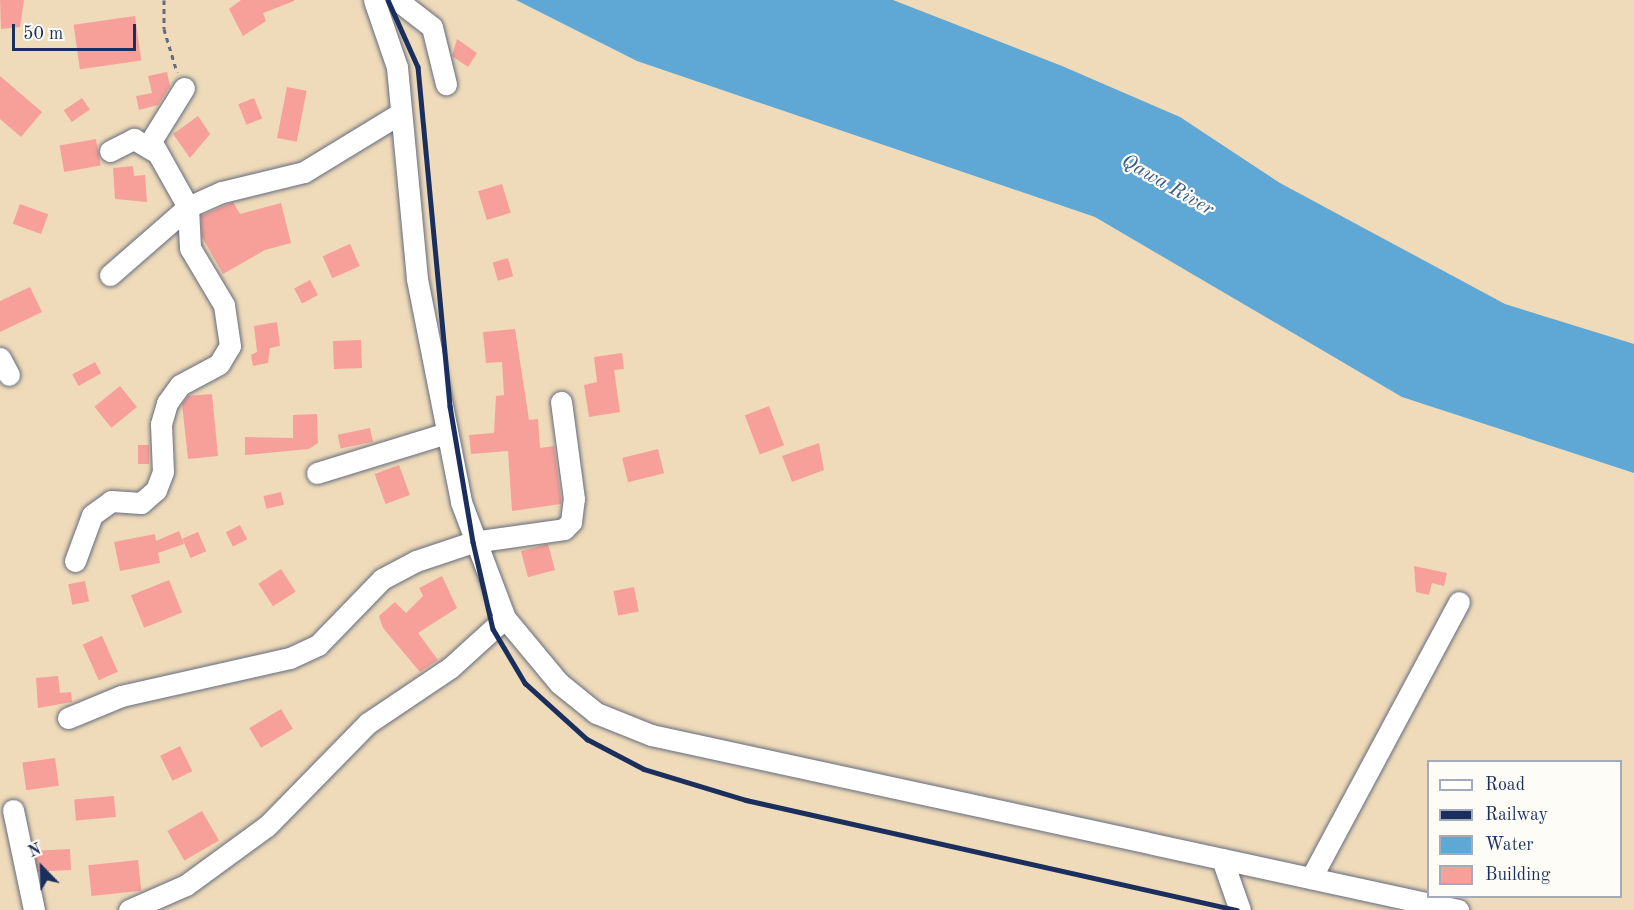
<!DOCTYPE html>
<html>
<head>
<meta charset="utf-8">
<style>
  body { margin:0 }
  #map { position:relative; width:1634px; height:910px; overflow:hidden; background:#efdbb9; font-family:"Old Standard TT",serif }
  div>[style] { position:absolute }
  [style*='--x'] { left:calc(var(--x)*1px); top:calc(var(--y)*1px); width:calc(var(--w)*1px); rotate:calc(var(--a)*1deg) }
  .water>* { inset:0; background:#5fa8d6 }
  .building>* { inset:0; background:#f7a09a; transform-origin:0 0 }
  .path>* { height:3px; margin-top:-1.5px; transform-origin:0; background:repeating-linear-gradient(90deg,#656b7e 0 4.5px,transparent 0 9px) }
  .roads { filter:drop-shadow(0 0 2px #656b7e) drop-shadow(0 0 2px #656b7e) }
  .minor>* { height:21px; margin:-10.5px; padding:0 10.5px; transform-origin:10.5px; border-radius:10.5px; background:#fff }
  .rail>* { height:4.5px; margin:-2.25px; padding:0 2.25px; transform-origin:2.25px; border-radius:2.25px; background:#1b2f5e }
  span { translate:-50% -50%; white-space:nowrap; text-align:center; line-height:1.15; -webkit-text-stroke:4.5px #fdfcf7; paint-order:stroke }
  .water-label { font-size:20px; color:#335988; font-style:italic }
  .legend { position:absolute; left:1427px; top:760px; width:195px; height:138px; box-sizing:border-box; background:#fdfcf7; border:2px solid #a3aaba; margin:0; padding:8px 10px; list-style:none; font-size:18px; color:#1b2f5e }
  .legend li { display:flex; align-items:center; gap:12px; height:30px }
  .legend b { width:30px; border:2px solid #a3aaba }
  .north { position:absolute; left:12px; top:838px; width:60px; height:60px; -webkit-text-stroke:4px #fdfcf7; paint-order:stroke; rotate:337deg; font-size:16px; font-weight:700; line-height:24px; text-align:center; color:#1b2f5e }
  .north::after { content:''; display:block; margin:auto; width:21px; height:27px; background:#1b2f5e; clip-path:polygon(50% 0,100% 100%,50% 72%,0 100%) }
  .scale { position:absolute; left:12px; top:24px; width:124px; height:27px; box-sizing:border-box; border:3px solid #1b2f5e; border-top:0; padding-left:8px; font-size:18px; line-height:21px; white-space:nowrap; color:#1b2f5e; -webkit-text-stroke:4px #fdfcf7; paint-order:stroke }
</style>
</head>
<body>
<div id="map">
  <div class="water">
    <div style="clip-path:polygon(516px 0,893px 0,1062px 66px,1180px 117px,1280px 183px,1505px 304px,1634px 344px,1634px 473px,1402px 397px,1095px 217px,637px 61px)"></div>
  </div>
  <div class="building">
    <div style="clip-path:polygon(0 0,24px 0,20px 27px,1px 29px)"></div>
    <div style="clip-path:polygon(241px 0,294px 0,294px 1px,263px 13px,266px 21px,243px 36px,229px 9px)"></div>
    <div style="left:135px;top:16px;width:45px;height:62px;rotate:82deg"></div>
    <div style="clip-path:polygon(457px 39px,477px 53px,468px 67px,452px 56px)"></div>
    <div style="clip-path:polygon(167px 72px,170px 86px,158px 105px,139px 110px,136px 96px,152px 93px,148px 76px)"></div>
    <div style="clip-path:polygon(0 76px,42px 112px,21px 137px,0 119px)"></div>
    <div style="left:287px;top:87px;width:20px;height:52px;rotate:11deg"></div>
    <div style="left:82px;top:98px;width:14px;height:22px;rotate:56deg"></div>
    <div style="left:254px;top:98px;width:22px;height:17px;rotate:68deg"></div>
    <div style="clip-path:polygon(198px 116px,210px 134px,190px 158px,173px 134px)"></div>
    <div style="left:96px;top:139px;width:27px;height:37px;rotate:80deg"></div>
    <div style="clip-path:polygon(133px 166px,134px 176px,145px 175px,147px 202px,115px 199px,113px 168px)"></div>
    <div style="left:502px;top:184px;width:30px;height:25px;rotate:73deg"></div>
    <div style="clip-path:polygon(233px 202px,240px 214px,281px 203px,291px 243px,265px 250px,223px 274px,202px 237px,201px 216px)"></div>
    <div style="left:20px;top:204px;width:30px;height:21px;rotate:20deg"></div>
    <div style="left:350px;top:244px;width:24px;height:30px;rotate:66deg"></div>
    <div style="left:508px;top:258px;width:19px;height:16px;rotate:74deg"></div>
    <div style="left:310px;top:280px;width:17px;height:18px;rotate:62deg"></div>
    <div style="clip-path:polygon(30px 287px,42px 312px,0 332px,0 301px)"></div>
    <div style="clip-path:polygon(277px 322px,280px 346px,270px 348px,268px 363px,253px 366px,251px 355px,257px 352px,254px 326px)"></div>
    <div style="clip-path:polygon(515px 329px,529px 420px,538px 419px,540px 448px,554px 446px,561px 499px,561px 504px,512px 511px,508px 451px,471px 454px,469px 435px,494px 433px,496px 396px,504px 395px,502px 362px,486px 363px,483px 332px)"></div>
    <div style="left:361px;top:340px;width:28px;height:28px;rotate:88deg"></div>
    <div style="clip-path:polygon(622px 353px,624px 369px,614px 370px,620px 412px,589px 417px,584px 385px,597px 382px,594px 357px)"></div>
    <div style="left:95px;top:362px;width:13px;height:26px;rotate:61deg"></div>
    <div style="left:120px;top:386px;width:27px;height:33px;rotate:51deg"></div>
    <div style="clip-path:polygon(212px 394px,218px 456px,188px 459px,182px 404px,188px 396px)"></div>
    <div style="left:769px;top:406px;width:42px;height:26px;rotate:69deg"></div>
    <div style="clip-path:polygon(317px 414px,318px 443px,309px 449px,245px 455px,245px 437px,293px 438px,293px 415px)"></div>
    <div style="left:370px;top:428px;width:14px;height:33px;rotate:78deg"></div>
    <div style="clip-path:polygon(819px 443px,824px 470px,792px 482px,782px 456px)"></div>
    <div style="left:138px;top:445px;width:11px;height:19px"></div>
    <div style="left:658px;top:449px;width:25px;height:37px;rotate:76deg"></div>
    <div style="left:399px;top:465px;width:32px;height:26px;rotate:70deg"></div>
    <div style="left:281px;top:492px;width:13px;height:18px;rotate:77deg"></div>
    <div style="left:240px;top:525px;width:16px;height:16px;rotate:63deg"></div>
    <div style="clip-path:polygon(179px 531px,184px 544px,158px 553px,160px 563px,120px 571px,114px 542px,155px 534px,156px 541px)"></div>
    <div style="left:198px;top:532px;width:21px;height:17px;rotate:67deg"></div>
    <div style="left:548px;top:544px;width:27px;height:28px;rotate:75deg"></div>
    <div style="clip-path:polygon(1414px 566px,1447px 573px,1444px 586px,1432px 583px,1429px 595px,1416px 592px)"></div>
    <div style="left:281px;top:569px;width:27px;height:27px;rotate:57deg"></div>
    <div style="clip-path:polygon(442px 576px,457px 608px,418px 633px,438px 660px,420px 672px,383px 628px,379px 616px,395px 602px,406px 613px,423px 596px,419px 588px)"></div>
    <div style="left:169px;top:580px;width:35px;height:41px;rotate:68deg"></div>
    <div style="left:85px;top:581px;width:21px;height:17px;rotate:79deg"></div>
    <div style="left:634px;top:587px;width:25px;height:21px;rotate:79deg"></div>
    <div style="left:102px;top:636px;width:39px;height:21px;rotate:66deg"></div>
    <div style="clip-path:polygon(58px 676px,60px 693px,71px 692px,72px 702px,38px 708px,36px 678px)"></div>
    <div style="left:281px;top:709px;width:23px;height:37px;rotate:59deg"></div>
    <div style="left:180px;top:746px;width:28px;height:22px;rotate:64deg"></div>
    <div style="left:55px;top:758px;width:28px;height:33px;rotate:82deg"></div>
    <div style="left:114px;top:796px;width:21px;height:40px;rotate:85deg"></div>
    <div style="left:202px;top:811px;width:34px;height:40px;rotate:60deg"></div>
    <div style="left:70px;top:849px;width:21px;height:35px;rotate:87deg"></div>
    <div style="left:138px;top:860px;width:31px;height:50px;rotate:84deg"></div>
  </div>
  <div class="path">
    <div style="--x:164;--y:0;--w:29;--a:90"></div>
    <div style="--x:164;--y:29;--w:45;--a:73.2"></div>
  </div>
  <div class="roads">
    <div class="minor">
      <div style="--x:374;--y:0;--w:71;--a:71.1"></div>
      <div style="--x:397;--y:67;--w:213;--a:84.6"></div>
      <div style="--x:417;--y:279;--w:227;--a:78.8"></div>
      <div style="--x:461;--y:502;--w:124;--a:69.2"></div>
      <div style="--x:505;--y:618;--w:85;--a:50.3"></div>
      <div style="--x:559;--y:683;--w:48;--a:39"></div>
      <div style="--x:596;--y:713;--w:59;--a:21.8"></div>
      <div style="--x:651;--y:735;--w:826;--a:12.24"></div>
      <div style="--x:397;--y:0;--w:44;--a:37.6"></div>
      <div style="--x:432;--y:27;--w:59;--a:76.2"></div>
      <div style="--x:184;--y:88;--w:62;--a:121.9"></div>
      <div style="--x:151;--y:141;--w:76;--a:60.7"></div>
      <div style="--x:188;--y:207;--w:37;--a:-24"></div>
      <div style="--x:222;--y:192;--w:84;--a:-13.7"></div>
      <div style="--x:304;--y:172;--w:111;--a:-31.4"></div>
      <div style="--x:110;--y:151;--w:27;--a:-27"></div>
      <div style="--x:134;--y:139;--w:23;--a:31"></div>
      <div style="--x:110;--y:275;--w:103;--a:-41.1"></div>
      <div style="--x:0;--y:358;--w:19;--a:62"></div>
      <div style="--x:317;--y:473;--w:133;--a:-17.1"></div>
      <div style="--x:75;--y:561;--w:49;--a:-69.7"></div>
      <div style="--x:92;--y:515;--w:24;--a:-36"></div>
      <div style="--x:111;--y:501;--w:30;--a:4"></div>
      <div style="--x:141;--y:503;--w:20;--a:-41"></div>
      <div style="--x:156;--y:490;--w:19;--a:-69"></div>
      <div style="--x:163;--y:472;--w:48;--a:-92.4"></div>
      <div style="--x:161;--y:424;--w:22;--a:-74"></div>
      <div style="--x:167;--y:403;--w:22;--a:-54"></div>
      <div style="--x:180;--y:385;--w:44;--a:-28.3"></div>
      <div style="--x:219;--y:364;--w:21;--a:-59"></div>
      <div style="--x:230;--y:346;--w:41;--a:-98.3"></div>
      <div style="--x:224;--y:305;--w:66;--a:-120.8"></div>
      <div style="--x:190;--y:248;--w:41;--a:-92.8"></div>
      <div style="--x:68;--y:718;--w:57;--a:-22.5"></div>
      <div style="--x:121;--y:696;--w:173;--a:-12.7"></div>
      <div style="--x:290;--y:658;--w:31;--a:-25"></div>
      <div style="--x:318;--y:645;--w:92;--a:-45.9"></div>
      <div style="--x:382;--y:579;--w:38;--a:-28"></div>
      <div style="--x:416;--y:561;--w:60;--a:-18.4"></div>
      <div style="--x:473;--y:542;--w:92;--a:-8.1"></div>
      <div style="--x:564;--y:529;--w:10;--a:-45"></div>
      <div style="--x:571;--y:522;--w:23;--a:-83"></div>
      <div style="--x:574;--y:499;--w:98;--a:-97.6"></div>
      <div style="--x:13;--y:810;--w:102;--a:78.1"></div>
      <div style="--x:1222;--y:859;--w:54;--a:70.6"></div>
      <div style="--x:1311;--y:878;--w:313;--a:-61.8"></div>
      <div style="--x:129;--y:910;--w:62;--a:-23.7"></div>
      <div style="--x:186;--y:885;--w:100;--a:-36.1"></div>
      <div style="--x:267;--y:826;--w:144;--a:-45.6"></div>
      <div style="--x:368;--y:723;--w:99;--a:-33.9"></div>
      <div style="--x:450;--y:668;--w:74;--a:-42.3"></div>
    </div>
  </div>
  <div class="rail">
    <div style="--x:388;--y:0;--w:73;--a:65.9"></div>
    <div style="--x:418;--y:67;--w:341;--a:84.6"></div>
    <div style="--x:450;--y:406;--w:138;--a:80.4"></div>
    <div style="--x:473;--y:542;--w:89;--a:77.1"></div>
    <div style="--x:493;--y:629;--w:63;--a:59.3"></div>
    <div style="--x:525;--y:683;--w:84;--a:42.1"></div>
    <div style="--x:587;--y:739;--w:64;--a:27.8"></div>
    <div style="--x:644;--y:769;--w:107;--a:16.9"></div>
    <div style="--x:746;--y:800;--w:503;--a:12.63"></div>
  </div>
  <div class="water-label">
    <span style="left:1167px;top:186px;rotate:30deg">Qawa River</span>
  </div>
  <ul class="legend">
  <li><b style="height:8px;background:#fff"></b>Road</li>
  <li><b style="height:8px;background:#1b2f5e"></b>Railway</li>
  <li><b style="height:16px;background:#5fa8d6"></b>Water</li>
  <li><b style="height:16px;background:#f7a09a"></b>Building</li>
  </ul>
  <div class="north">N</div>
  <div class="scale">50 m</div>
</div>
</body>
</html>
